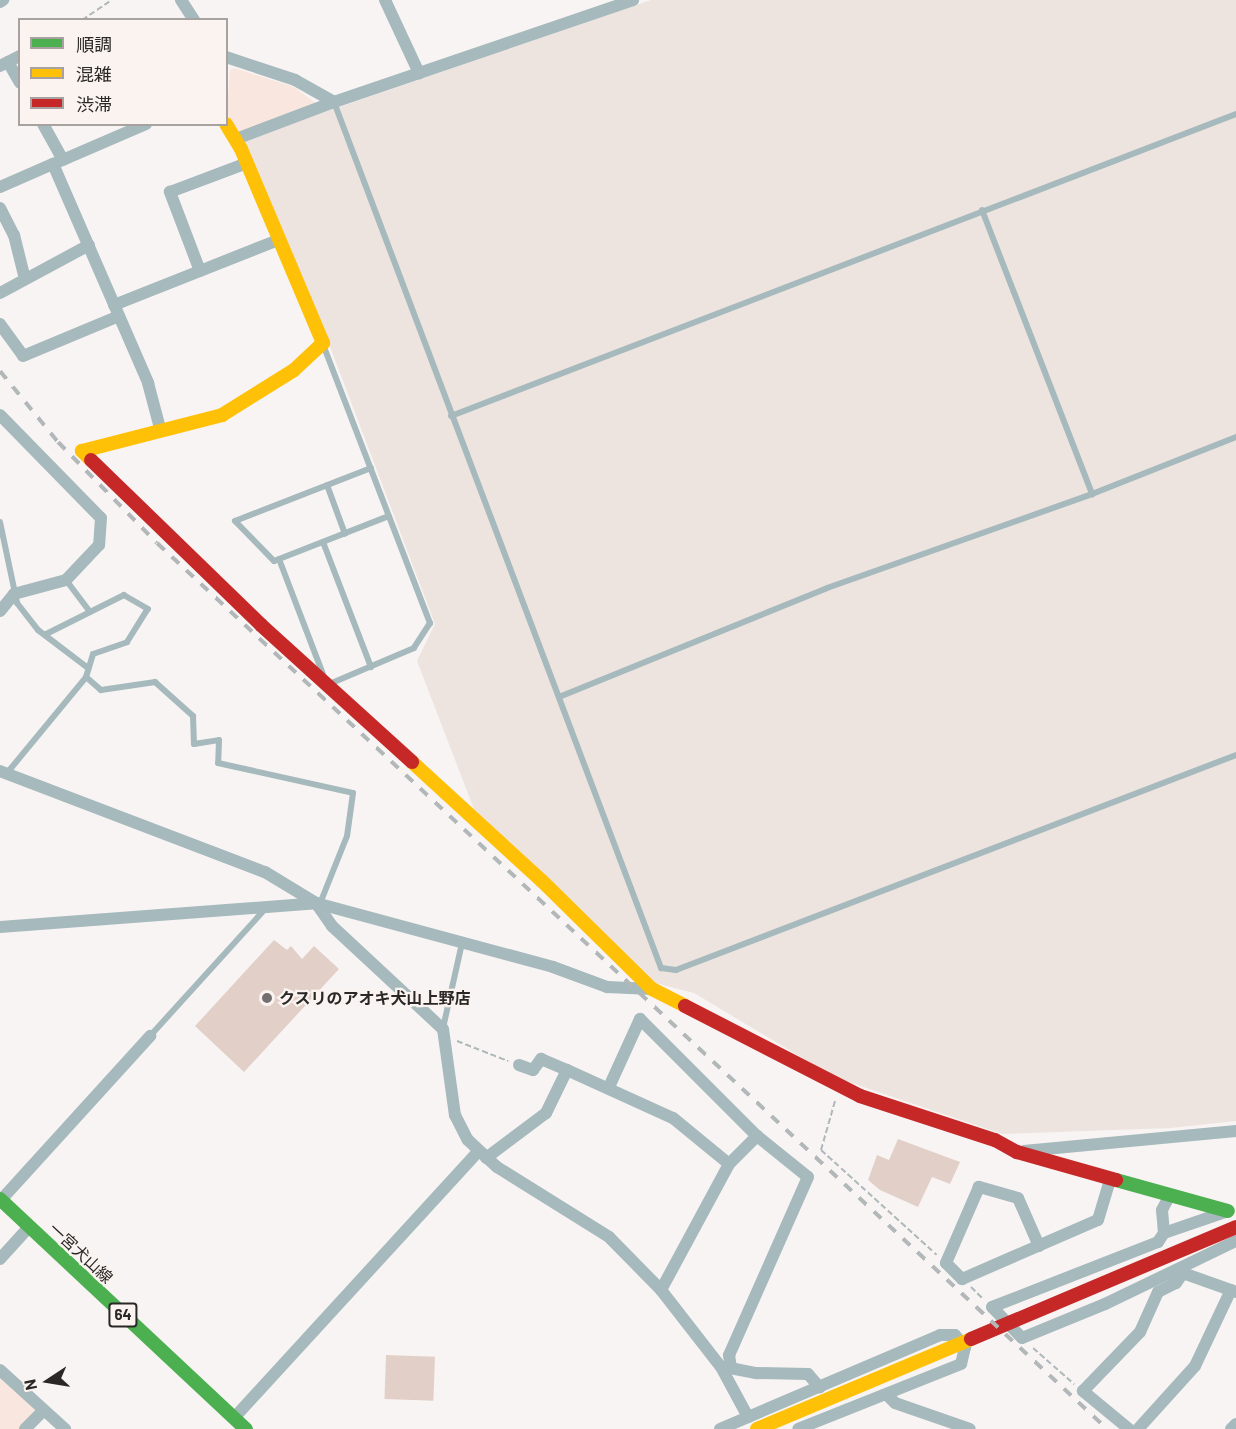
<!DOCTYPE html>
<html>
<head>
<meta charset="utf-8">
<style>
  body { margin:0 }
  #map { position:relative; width:1236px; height:1429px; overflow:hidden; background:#f8f4f3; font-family:Barlow,"Noto Sans JP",sans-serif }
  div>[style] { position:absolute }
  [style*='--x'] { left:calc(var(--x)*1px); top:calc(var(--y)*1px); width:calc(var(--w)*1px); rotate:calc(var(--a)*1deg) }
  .built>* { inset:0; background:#eee4df }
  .green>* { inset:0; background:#f9e6de }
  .building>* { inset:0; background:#e2d0c8; transform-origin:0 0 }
  .path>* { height:2px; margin-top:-1px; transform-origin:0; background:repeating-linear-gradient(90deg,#aeb8ba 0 6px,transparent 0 9px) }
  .lane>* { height:6px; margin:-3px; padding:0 3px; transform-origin:3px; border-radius:3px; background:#a6b9bc }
  .street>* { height:12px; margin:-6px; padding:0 6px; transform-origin:6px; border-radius:6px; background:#a6b9bc }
  .fast>* { height:14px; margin:-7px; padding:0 7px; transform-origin:7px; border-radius:7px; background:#4caf50 }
  .slow>* { height:14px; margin:-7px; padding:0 7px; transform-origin:7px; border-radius:7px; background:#ffc107 }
  .jam>* { height:14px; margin:-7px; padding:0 7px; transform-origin:7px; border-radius:7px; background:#c62828 }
  .rail>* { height:4px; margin-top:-2px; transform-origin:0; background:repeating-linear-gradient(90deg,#b2b8ba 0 10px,transparent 0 20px) }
  .dots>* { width:16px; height:16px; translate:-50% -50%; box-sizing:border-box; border:3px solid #fbf3f0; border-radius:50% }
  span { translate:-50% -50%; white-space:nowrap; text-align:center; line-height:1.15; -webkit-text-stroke:4.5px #fbf3f0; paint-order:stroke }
  .shield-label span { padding:2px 4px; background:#fbf3f0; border:2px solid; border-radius:4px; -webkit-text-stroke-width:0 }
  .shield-label { font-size:15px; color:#2a2827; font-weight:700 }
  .poi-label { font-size:16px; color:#2a2827; font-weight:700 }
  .left { translate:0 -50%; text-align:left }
  .street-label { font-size:16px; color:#2a2827 }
  .legend { position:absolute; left:18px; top:18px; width:210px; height:108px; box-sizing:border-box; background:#fbf3f0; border:2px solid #a7a2a0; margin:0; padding:8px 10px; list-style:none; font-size:18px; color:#2a2827 }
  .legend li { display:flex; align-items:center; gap:12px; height:30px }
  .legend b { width:30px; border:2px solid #a7a2a0 }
  .north { position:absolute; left:18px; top:1351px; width:60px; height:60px; -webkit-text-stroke:4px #fbf3f0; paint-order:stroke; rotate:258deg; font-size:16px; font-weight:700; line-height:24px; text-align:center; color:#2a2827 }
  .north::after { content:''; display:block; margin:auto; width:21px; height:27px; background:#2a2827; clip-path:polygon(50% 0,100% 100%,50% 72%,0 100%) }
</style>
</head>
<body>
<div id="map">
  <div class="built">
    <div style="clip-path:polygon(651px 0,1236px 0,1236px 1121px,1171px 1128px,1002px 1134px,834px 1077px,694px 993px,647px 981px,477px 817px,417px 661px,435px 624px,329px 344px,243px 140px)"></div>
  </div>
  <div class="green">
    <div style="clip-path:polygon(234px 68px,294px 87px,318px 105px,241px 134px,231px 126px,227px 109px,230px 70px)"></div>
    <div style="clip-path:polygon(0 1370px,43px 1411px,25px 1429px,0 1429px)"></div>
  </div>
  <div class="building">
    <div style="clip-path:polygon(274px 940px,287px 950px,291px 946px,302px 959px,314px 946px,339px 969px,244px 1072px,195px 1026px)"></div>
    <div style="clip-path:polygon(898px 1139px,960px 1162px,950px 1184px,932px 1177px,918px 1207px,880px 1190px,868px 1180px,877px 1155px,889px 1160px)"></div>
    <div style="left:386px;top:1355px;width:49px;height:44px;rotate:2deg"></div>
  </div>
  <div class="path">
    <div style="--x:82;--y:20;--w:36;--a:-34"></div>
    <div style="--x:457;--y:1041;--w:55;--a:21.4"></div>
    <div style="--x:835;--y:1101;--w:51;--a:105.9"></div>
    <div style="--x:821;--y:1150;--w:156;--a:42.2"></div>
    <div style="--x:971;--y:1287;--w:16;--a:45"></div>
    <div style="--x:1033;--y:1348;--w:55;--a:41.3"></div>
  </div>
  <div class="lane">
    <div style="--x:334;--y:102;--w:926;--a:69.31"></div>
    <div style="--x:661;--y:968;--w:15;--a:8"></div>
    <div style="--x:676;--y:970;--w:600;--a:-21"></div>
    <div style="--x:982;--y:210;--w:305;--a:68.8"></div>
    <div style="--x:324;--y:347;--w:296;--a:69"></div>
    <div style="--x:430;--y:623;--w:30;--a:123"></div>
    <div style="--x:414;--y:648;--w:92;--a:157"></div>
    <div style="--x:451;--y:416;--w:841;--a:-21.04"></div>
    <div style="--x:371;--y:468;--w:146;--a:158.7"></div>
    <div style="--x:235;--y:521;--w:56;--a:45.7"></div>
    <div style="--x:274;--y:561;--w:123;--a:-21.4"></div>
    <div style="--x:327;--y:485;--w:52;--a:69.8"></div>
    <div style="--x:0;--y:522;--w:83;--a:78.1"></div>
    <div style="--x:17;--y:603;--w:34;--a:52"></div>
    <div style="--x:38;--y:630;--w:63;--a:37.2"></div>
    <div style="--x:323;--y:542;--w:134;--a:69"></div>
    <div style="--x:279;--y:559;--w:123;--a:69.1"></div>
    <div style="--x:66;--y:580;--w:40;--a:53"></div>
    <div style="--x:86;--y:677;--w:20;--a:41"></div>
    <div style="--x:101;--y:690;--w:55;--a:-8.4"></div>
    <div style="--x:155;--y:682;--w:51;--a:41.8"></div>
    <div style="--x:193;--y:716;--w:28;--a:88"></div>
    <div style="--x:194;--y:744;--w:25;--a:-9"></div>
    <div style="--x:219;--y:740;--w:23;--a:92"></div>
    <div style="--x:218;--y:763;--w:138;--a:12.5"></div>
    <div style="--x:353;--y:793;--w:43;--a:97.9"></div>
    <div style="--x:347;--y:836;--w:70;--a:111.8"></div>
    <div style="--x:321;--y:901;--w:4;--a:153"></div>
    <div style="--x:559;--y:697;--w:289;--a:-22.1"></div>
    <div style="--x:827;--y:588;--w:281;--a:-19.5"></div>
    <div style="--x:1092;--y:494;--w:155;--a:-21.6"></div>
    <div style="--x:7;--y:773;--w:124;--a:-50.5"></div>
    <div style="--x:86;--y:677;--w:24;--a:-73"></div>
    <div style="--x:93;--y:654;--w:36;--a:-19"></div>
    <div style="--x:127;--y:642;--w:39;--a:-58"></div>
    <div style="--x:148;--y:609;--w:28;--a:-150"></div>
    <div style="--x:124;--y:595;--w:87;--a:153.4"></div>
    <div style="--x:443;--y:1028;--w:87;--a:-77.4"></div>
    <div style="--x:150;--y:1036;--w:174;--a:-47.8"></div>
  </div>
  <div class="street">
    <div style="--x:181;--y:0;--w:24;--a:57"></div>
    <div style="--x:385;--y:0;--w:81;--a:65"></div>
    <div style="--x:0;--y:2;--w:4;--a:-34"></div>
    <div style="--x:226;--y:57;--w:73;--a:18.4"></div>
    <div style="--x:295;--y:80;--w:45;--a:29.4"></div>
    <div style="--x:334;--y:102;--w:316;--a:-18.8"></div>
    <div style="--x:8;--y:62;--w:24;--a:60"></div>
    <div style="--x:0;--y:66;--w:22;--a:-27"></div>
    <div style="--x:43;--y:124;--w:41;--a:60.9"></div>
    <div style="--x:146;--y:124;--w:101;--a:156.7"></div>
    <div style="--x:53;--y:164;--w:239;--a:66.5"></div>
    <div style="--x:148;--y:383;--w:47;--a:75.1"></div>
    <div style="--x:236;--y:139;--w:105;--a:-20.7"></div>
    <div style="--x:0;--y:187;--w:58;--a:-23.5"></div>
    <div style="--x:0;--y:208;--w:30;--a:63"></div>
    <div style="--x:14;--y:235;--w:45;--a:76"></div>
    <div style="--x:200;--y:271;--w:85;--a:-110.8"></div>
    <div style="--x:170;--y:192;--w:82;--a:-20.6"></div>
    <div style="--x:0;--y:293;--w:101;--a:-28.3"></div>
    <div style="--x:114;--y:305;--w:176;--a:-21.6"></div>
    <div style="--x:0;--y:324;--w:39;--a:54"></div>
    <div style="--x:23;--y:356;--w:104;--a:-22.6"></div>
    <div style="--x:0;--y:415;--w:144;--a:45.6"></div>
    <div style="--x:101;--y:518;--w:27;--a:94"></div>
    <div style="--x:99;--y:545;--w:48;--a:133.3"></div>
    <div style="--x:66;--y:580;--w:54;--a:164.9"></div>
    <div style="--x:14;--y:594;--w:22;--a:129"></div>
    <div style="--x:0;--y:771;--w:284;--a:20.9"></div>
    <div style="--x:265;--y:872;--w:60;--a:31.3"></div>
    <div style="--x:316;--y:903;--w:245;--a:15.1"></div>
    <div style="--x:553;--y:967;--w:58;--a:20.3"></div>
    <div style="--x:607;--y:987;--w:45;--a:2.5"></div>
    <div style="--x:316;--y:903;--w:28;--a:55"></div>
    <div style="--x:332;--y:926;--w:151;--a:42.9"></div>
    <div style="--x:443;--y:1029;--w:87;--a:82.1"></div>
    <div style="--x:455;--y:1115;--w:28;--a:63"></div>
    <div style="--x:468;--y:1140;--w:40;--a:43"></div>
    <div style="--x:497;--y:1167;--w:132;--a:32"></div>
    <div style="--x:609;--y:1237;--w:74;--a:45.5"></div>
    <div style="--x:661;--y:1290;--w:98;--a:52.1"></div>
    <div style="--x:721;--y:1367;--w:57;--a:61.6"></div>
    <div style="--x:0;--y:927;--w:317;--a:-4.3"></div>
    <div style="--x:519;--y:1065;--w:15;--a:20"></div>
    <div style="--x:533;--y:1070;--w:14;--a:-54"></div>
    <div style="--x:541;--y:1059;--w:28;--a:23"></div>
    <div style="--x:609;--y:1087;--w:75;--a:-65.5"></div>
    <div style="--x:640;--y:1019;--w:165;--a:45"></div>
    <div style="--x:757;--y:1136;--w:65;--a:38.8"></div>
    <div style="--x:808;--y:1177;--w:195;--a:113.9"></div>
    <div style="--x:729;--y:1355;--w:12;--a:81"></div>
    <div style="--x:1024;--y:1151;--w:213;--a:-5.4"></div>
    <div style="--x:486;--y:1158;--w:75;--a:-36.9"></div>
    <div style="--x:546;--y:1113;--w:48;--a:-64"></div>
    <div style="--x:567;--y:1070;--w:116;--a:24.4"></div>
    <div style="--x:673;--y:1118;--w:72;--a:39.4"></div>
    <div style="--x:1;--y:1200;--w:222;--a:-47.7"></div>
    <div style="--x:1228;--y:1211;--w:68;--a:161"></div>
    <div style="--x:1164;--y:1233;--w:11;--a:124"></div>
    <div style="--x:1158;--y:1242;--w:178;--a:158.6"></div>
    <div style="--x:992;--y:1307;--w:43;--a:45.9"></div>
    <div style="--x:1022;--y:1338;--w:90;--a:-22.3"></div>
    <div style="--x:1105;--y:1304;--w:145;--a:-25.7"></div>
    <div style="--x:1164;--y:1233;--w:23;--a:-95"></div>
    <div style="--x:1162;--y:1210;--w:15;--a:-62"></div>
    <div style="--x:1039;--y:1246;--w:52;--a:-113.6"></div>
    <div style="--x:1018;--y:1198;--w:41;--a:-164.2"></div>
    <div style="--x:979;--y:1187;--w:83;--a:113.5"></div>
    <div style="--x:946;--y:1263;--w:23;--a:45"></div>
    <div style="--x:962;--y:1279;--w:148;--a:-23.5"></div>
    <div style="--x:1098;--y:1220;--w:42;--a:-73.3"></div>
    <div style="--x:0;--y:1259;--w:43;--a:-47.8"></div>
    <div style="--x:661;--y:1290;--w:143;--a:-61.6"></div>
    <div style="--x:729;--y:1164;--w:40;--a:-45"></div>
    <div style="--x:725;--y:1367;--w:33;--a:11"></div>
    <div style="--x:757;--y:1373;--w:51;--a:1.1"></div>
    <div style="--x:808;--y:1374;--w:18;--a:49"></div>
    <div style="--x:0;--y:1370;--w:88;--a:42.2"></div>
    <div style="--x:888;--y:1396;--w:10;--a:45"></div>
    <div style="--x:895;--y:1403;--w:79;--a:19.1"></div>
    <div style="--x:234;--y:1418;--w:362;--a:-47.5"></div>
    <div style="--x:25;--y:1429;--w:25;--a:-45"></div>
    <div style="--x:720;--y:1429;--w:239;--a:-23.1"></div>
    <div style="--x:940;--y:1335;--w:15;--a:0"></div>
    <div style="--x:955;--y:1335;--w:16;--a:50"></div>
    <div style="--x:965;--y:1347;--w:17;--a:103"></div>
    <div style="--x:961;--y:1364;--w:175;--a:158.3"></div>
    <div style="--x:1129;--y:1429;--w:60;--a:-140.4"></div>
    <div style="--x:1083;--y:1391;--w:82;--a:-46"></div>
    <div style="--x:1140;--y:1332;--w:44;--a:-65.8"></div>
    <div style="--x:1158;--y:1292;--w:20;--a:-27"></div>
    <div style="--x:1176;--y:1283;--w:12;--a:-55"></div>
    <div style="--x:1183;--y:1273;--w:56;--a:19.7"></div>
    <div style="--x:1138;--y:1429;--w:85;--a:-47.9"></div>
    <div style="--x:1195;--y:1366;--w:84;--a:-64.7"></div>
    <div style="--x:1231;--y:1429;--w:7;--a:-45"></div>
  </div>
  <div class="fast">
    <div style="--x:1116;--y:1180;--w:116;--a:15.5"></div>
    <div style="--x:0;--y:1199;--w:337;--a:43.1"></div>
  </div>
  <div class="slow">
    <div style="--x:91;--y:460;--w:13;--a:-135"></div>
    <div style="--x:82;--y:451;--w:145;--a:-14.4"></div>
    <div style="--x:222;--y:415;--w:85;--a:-32"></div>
    <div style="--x:294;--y:370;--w:40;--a:-43"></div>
    <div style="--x:323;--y:343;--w:211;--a:-112.9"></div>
    <div style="--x:241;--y:149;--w:29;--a:-121"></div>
    <div style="--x:412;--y:762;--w:176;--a:42.5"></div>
    <div style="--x:542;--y:881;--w:154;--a:44.5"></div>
    <div style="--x:652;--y:989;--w:37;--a:27"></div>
    <div style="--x:757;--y:1429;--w:232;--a:-22.8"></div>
  </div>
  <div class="jam">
    <div style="--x:91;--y:460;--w:237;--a:44.1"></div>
    <div style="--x:261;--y:625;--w:204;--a:42.2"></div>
    <div style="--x:685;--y:1006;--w:197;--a:27.2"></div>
    <div style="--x:860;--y:1096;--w:142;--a:18.1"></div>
    <div style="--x:995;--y:1140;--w:25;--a:29"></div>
    <div style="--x:1017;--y:1152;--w:103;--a:15.8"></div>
    <div style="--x:971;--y:1339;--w:288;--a:-22.9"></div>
  </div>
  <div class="rail">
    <div style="--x:0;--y:371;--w:92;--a:50.8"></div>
    <div style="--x:58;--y:442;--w:141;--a:45.6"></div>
    <div style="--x:157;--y:543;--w:1299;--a:43"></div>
  </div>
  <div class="dots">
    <div style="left:267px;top:998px;background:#726f6e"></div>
  </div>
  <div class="shield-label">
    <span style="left:123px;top:1315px">64</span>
  </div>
  <div class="poi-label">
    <span class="left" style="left:279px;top:998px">クスリのアオキ犬山上野店</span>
  </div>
  <div class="street-label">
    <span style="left:81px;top:1253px;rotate:43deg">一宮犬山線</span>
  </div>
  <ul class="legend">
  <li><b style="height:8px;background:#4caf50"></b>順調</li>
  <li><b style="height:8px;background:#ffc107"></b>混雑</li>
  <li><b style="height:8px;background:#c62828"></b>渋滞</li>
  </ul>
  <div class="north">N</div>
</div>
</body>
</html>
